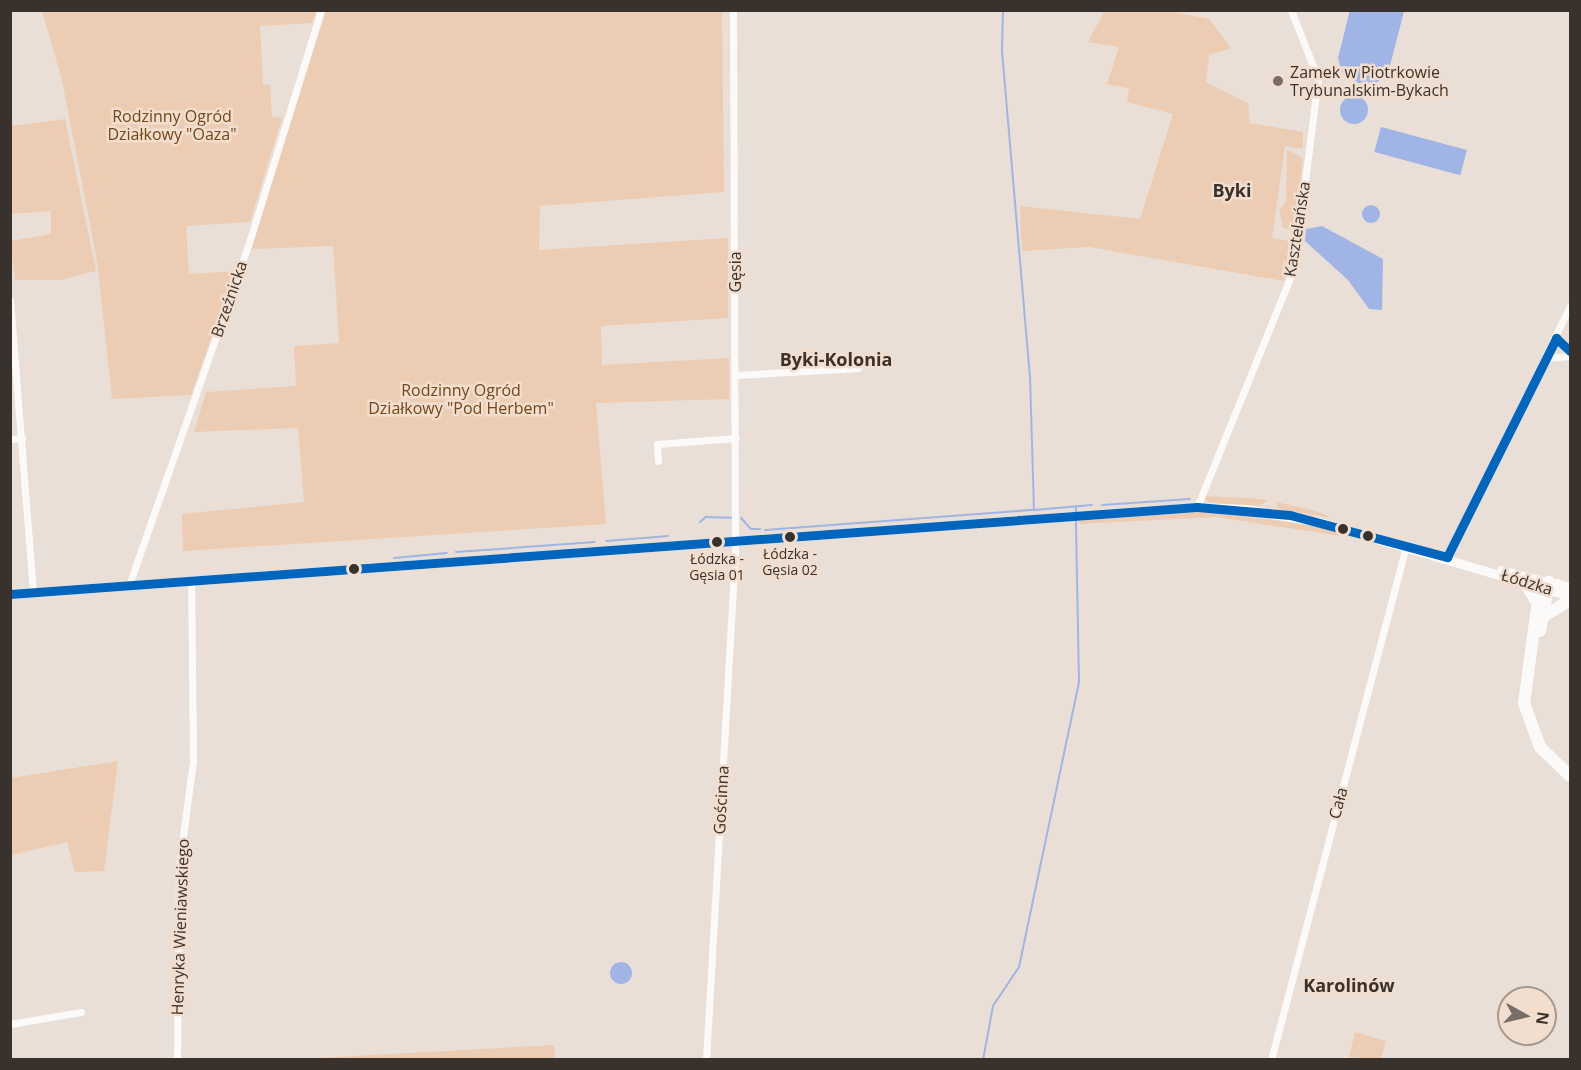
<!DOCTYPE html>
<html>
<head>
<meta charset="utf-8">
<style>
  body { margin:0 }
  #map { position:relative; width:1581px; height:1070px; overflow:hidden; background:#eadfd6; font-family:"Open Sans",sans-serif }
  div>[style] { position:absolute }
  [style*='--x'] { left:calc(var(--x)*1px); top:calc(var(--y)*1px); width:calc(var(--w)*1px); rotate:calc(var(--a)*1deg) }
  .green>* { inset:0; background:#ecccb2 }
  .water>* { inset:0; background:#a0b4e5; transform-origin:0 0 }
  .round { border-radius:50% }
  .stream>* { height:2px; margin:-1px; padding:0 1px; transform-origin:1px; border-radius:1px; background:#a0b4e5 }
  .street>* { height:7px; margin:-3.5px; padding:0 3.5px; transform-origin:3.5px; border-radius:3.5px; background:#fcfaf9 }
  .secondary>* { height:9px; margin:-4.5px; padding:0 4.5px; transform-origin:4.5px; border-radius:4.5px; background:#fcfaf9 }
  .primary>* { height:10px; margin:-5px; padding:0 5px; transform-origin:5px; border-radius:5px; background:#fcfaf9 }
  .highway>* { height:12px; margin:-6px; padding:0 6px; transform-origin:6px; border-radius:6px; background:#fcfaf9 }
  .bus-1>* { height:9px; margin:-4.5px; padding:0 4.5px; transform-origin:4.5px; border-radius:4.5px; background:#0065bd }
  .dots>* { width:16px; height:16px; translate:-50% -50%; box-sizing:border-box; border:3px solid #f2dece; border-radius:50% }
  span { translate:-50% -50%; white-space:nowrap; text-align:center; line-height:1.15; -webkit-text-stroke:5px #f2dece; paint-order:stroke }
  .bus-label { font-size:14px; color:#39312b }
  .poi-label { font-size:16px; color:#39312b }
  .left { translate:0 -50%; text-align:left }
  .park-label { font-size:16px; color:#744618 }
  .street-label { font-size:16px; color:#39312b }
  .neighbourhood-label { font-size:18px; color:#39312b; font-weight:700 }
  .frame { position:absolute; inset:0; border:12px solid #39312b; pointer-events:none }
  .north { position:absolute; left:1497px; top:986px; width:60px; height:60px; box-sizing:border-box; background:#f2dece; border:2px solid #a8998d; border-radius:50%; rotate:98deg; font-size:16px; font-weight:700; line-height:24px; text-align:center; color:#39312b }
  .north::after { content:''; display:block; margin:auto; width:21px; height:27px; background:#776e67; clip-path:polygon(50% 0,100% 100%,50% 72%,0 100%) }
</style>
</head>
<body>
<div id="map">
  <div class="green">
    <div style="clip-path:polygon(1105px 10px,1167px 11px,1209px 19px,1231px 48px,1209px 55px,1206px 82px,1248px 103px,1250px 123px,1303px 132px,1303px 149px,1285px 146px,1272px 238px,1289px 241px,1284px 281px,1089px 247px,1022px 251px,1020px 206px,1140px 219px,1173px 114px,1127px 102px,1129px 88px,1107px 84px,1119px 47px,1088px 42px)"></div>
    <div style="clip-path:polygon(42px 11px,316px 11px,312px 23px,260px 26px,263px 84px,270px 85px,272px 117px,282px 118px,250px 222px,186px 226px,189px 274px,235px 271px,191px 395px,112px 399px,97px 260px,62px 80px)"></div>
    <div style="clip-path:polygon(326px 11px,722px 11px,724px 192px,540px 206px,539px 250px,728px 238px,728px 318px,601px 326px,602px 365px,729px 358px,729px 399px,596px 403px,606px 524px,183px 551px,182px 514px,304px 502px,298px 428px,194px 432px,206px 392px,296px 386px,294px 346px,339px 343px,333px 246px,251px 249px)"></div>
    <div style="clip-path:polygon(65px 119px,96px 271px,60px 280px,15px 280px,11px 241px,51px 234px,51px 211px,11px 214px,11px 126px)"></div>
    <div style="clip-path:polygon(1287px 150px,1303px 158px,1295px 230px,1283px 228px,1279px 210px,1286px 201px)"></div>
    <div style="clip-path:polygon(1203px 496px,1249px 498px,1268px 500px,1260px 506px,1209px 503px)"></div>
    <div style="clip-path:polygon(1276px 502px,1313px 510px,1333px 518px,1278px 509px)"></div>
    <div style="clip-path:polygon(1200px 511px,1313px 525px,1354px 538px,1216px 517px,1079px 524px,1079px 519px)"></div>
    <div style="clip-path:polygon(118px 761px,104px 871px,75px 872px,67px 842px,11px 855px,11px 778px)"></div>
    <div style="clip-path:polygon(1355px 1032px,1386px 1041px,1381px 1059px,1349px 1057px)"></div>
    <div style="clip-path:polygon(554px 1045px,555px 1059px,299px 1059px)"></div>
  </div>
  <div class="water">
    <div style="clip-path:polygon(1350px 10px,1404px 11px,1390px 66px,1378px 82px,1358px 83px,1342px 72px,1338px 58px)"></div>
    <div class="round" style="left:1340px;top:96px;width:28px;height:28px"></div>
    <div style="left:1381px;top:127px;width:89px;height:26px;rotate:15deg"></div>
    <div class="round" style="left:1362px;top:205px;width:18px;height:18px"></div>
    <div style="clip-path:polygon(1322px 226px,1383px 259px,1382px 310px,1369px 309px,1348px 280px,1305px 241px,1306px 229px)"></div>
    <div class="round" style="left:610px;top:962px;width:22px;height:22px"></div>
  </div>
  <div class="stream">
    <div style="--x:1003;--y:10;--w:41;--a:91.4"></div>
    <div style="--x:1002;--y:51;--w:326;--a:85.1"></div>
    <div style="--x:1030;--y:376;--w:134;--a:88.3"></div>
    <div style="--x:1034;--y:510;--w:58;--a:-4.9"></div>
    <div style="--x:1102;--y:505;--w:88;--a:-3.9"></div>
    <div style="--x:1076;--y:507;--w:7;--a:90"></div>
    <div style="--x:741;--y:518;--w:15;--a:48"></div>
    <div style="--x:751;--y:529;--w:9;--a:0"></div>
    <div style="--x:700;--y:522;--w:8;--a:-40"></div>
    <div style="--x:706;--y:517;--w:25;--a:2"></div>
    <div style="--x:765;--y:530;--w:270;--a:-4.3"></div>
    <div style="--x:606;--y:541;--w:62;--a:-4.6"></div>
    <div style="--x:456;--y:552;--w:139;--a:-4.1"></div>
    <div style="--x:394;--y:558;--w:53;--a:-5.4"></div>
    <div style="--x:983;--y:1060;--w:55;--a:-79.5"></div>
    <div style="--x:993;--y:1006;--w:47;--a:-56.3"></div>
    <div style="--x:1019;--y:967;--w:291;--a:-78.1"></div>
    <div style="--x:1079;--y:682;--w:162;--a:-91.1"></div>
  </div>
  <div class="street">
    <div style="--x:10;--y:300;--w:293;--a:85.5"></div>
    <div style="--x:1546;--y:358;--w:24;--a:-5"></div>
    <div style="--x:736;--y:375;--w:122;--a:-3.3"></div>
    <div style="--x:10;--y:439;--w:12;--a:-5"></div>
    <div style="--x:658;--y:461;--w:17;--a:-93"></div>
    <div style="--x:657;--y:444;--w:79;--a:-4.3"></div>
    <div style="--x:1197;--y:507;--w:258;--a:-67.9"></div>
    <div style="--x:1294;--y:268;--w:191;--a:-82.8"></div>
    <div style="--x:1318;--y:79;--w:74;--a:-111.4"></div>
    <div style="--x:1447;--y:557;--w:280;--a:-63.9"></div>
    <div style="--x:129;--y:585;--w:359;--a:-70.7"></div>
    <div style="--x:248;--y:246;--w:247;--a:-72.8"></div>
    <div style="--x:10;--y:1024;--w:72;--a:-9.6"></div>
    <div style="--x:177;--y:1060;--w:194;--a:-89.4"></div>
    <div style="--x:179;--y:866;--w:106;--a:-82.4"></div>
    <div style="--x:193;--y:761;--w:181;--a:-90.6"></div>
    <div style="--x:706;--y:1060;--w:509;--a:-86.73"></div>
    <div style="--x:735;--y:552;--w:542;--a:-90.21"></div>
    <div style="--x:1271;--y:1060;--w:531;--a:-75.28"></div>
  </div>
  <div class="secondary">
    <div style="--x:1501;--y:570;--w:55;--a:14.8"></div>
    <div style="--x:10;--y:594;--w:1190;--a:-4.19"></div>
    <div style="--x:1197;--y:507;--w:48;--a:2.4"></div>
    <div style="--x:1245;--y:509;--w:75;--a:10"></div>
    <div style="--x:1319;--y:522;--w:262;--a:16.4"></div>
  </div>
  <div class="primary">
    <div style="--x:1557;--y:585;--w:13;--a:13"></div>
  </div>
  <div class="highway">
    <div style="--x:1526;--y:584;--w:24;--a:60"></div>
    <div style="--x:1557;--y:585;--w:24;--a:142"></div>
    <div style="--x:1538;--y:600;--w:104;--a:97.7"></div>
    <div style="--x:1524;--y:703;--w:47;--a:70"></div>
    <div style="--x:1540;--y:747;--w:42;--a:44"></div>
    <div style="--x:1546;--y:615;--w:28;--a:-32"></div>
    <div style="--x:1540;--y:631;--w:50;--a:-79.6"></div>
  </div>
  <div class="bus-1">
    <div style="--x:10;--y:594;--w:1190;--a:-4.19"></div>
    <div style="--x:1197;--y:507;--w:93;--a:4.9"></div>
    <div style="--x:1290;--y:515;--w:163;--a:15"></div>
    <div style="--x:1447;--y:557;--w:245;--a:-63.5"></div>
    <div style="--x:1556;--y:338;--w:19;--a:43"></div>
  </div>
  <div class="dots">
    <div style="left:1278px;top:81px;background:#776e67"></div>
    <div style="left:1343px;top:529px;background:#39312b"></div>
    <div style="left:1368px;top:536px;background:#39312b"></div>
    <div style="left:790px;top:537px;background:#39312b"></div>
    <div style="left:717px;top:542px;background:#39312b"></div>
    <div style="left:354px;top:569px;background:#39312b"></div>
  </div>
  <div class="bus-label">
    <span style="left:790px;top:562px">Łódzka -<br>Gęsia 02</span>
    <span style="left:717px;top:567px">Łódzka -<br>Gęsia 01</span>
  </div>
  <div class="poi-label">
    <span class="left" style="left:1290px;top:81px">Zamek w Piotrkowie<br>Trybunalskim-Bykach</span>
  </div>
  <div class="park-label">
    <span style="left:172px;top:125px">Rodzinny Ogród<br>Działkowy "Oaza"</span>
    <span style="left:461px;top:399px">Rodzinny Ogród<br>Działkowy "Pod Herbem"</span>
  </div>
  <div class="street-label">
    <span style="left:1297px;top:229px;rotate:-81deg">Kasztelańska</span>
    <span style="left:735px;top:272px;rotate:-90deg">Gęsia</span>
    <span style="left:229px;top:299px;rotate:-71deg">Brzeźnicka</span>
    <span style="left:1527px;top:582px;rotate:17deg">Łódzka</span>
    <span style="left:721px;top:800px;rotate:-87deg">Gościnna</span>
    <span style="left:1338px;top:803px;rotate:-75deg">Cała</span>
    <span style="left:180px;top:927px;rotate:-88deg">Henryka Wieniawskiego</span>
  </div>
  <div class="neighbourhood-label">
    <span style="left:1232px;top:190px">Byki</span>
    <span style="left:836px;top:359px">Byki-Kolonia</span>
    <span style="left:1349px;top:985px">Karolinów</span>
  </div>
  <div class="frame"></div>
  <div class="north">N</div>
</div>
</body>
</html>
